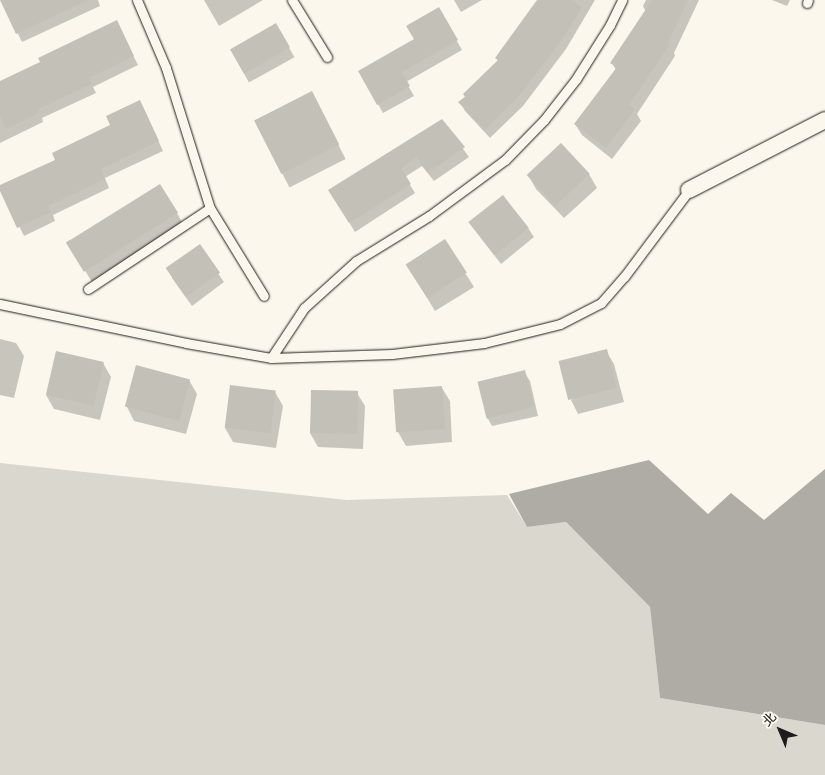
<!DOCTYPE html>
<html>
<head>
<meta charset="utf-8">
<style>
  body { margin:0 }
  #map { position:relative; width:825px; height:775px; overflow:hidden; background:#fbf7ec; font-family:"Architects Daughter","LXGW WenKai TC",sans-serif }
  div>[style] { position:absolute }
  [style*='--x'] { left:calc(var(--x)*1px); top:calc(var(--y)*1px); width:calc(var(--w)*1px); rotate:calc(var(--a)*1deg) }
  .green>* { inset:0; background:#dad7ce }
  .water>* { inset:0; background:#afaca5 }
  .shadow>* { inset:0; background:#0003; transform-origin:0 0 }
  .building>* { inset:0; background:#c3c0b8; transform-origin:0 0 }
  .roads { filter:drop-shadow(0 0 1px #1c1c1c) drop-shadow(0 0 1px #1c1c1c) }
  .lane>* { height:9px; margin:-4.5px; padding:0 4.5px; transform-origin:4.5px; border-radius:4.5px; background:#fbf7ec }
  .street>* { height:16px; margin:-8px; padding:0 8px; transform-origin:8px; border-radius:8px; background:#fbf7ec }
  span { translate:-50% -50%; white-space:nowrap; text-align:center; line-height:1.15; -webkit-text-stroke:4px #fbf7ec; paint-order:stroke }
  .north { position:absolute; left:755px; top:705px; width:50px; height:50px; -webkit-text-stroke:4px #fbf7ec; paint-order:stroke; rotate:315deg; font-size:14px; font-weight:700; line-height:20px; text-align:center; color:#1c1c1c }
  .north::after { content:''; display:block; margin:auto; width:18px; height:22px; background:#1c1c1c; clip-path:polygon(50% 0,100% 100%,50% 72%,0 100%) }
</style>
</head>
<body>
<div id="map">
  <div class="green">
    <div style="clip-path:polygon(0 463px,347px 500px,507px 495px,527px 527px,566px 522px,650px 607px,660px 698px,825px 725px,825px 775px,0 775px)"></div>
  </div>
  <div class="water">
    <div style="clip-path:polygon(649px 460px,708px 514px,731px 493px,764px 520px,825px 469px,825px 725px,660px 698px,650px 607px,566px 522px,527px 527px,509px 494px)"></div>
  </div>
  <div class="shadow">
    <div style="clip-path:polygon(1px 0,98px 0,100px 6px,22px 42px)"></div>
    <div style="clip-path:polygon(204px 0,263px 0,219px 26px)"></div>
    <div style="clip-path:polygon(454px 0,482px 0,461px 12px)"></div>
    <div style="clip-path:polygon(538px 0,595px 0,566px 49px,523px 106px,490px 138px,465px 111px,460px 102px,498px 61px,496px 58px)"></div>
    <div style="clip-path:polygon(646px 0,699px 0,674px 53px,675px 56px,637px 114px,641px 121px,612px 159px,582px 135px,575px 124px,616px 70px,612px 63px,646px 12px,643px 6px)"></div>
    <div style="clip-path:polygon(772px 0,790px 0,787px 6px)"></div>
    <div style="clip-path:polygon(438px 8px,462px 50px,406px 82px,414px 96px,383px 113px,360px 72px,415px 40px)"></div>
    <div style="left:276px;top:24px;width:38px;height:52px;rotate:61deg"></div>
    <div style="clip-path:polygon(121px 31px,138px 65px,93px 87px,96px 93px,42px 118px,43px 122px,0 143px,0 82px)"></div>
    <div style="left:312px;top:93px;width:74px;height:63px;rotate:63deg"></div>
    <div style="clip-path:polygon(144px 110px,163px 151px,105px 178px,109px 188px,53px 215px,55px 221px,24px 236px,0 187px,57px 160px)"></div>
    <div style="clip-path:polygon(442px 120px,469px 157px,434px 181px,422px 166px,405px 177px,415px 193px,355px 232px,335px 199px)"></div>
    <div style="clip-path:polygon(589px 174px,597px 188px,564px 218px,536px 189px,528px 175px)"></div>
    <div style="clip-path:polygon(177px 213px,182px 222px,92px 282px,67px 241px)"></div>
    <div style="clip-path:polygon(470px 223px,528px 228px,534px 237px,501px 264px)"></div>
    <div style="clip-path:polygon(445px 241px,474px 287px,435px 311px,415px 278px)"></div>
    <div style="clip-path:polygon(199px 246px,224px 282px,192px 306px,172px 278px)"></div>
    <div style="clip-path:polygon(0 339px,16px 343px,24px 356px,14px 398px,0 395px)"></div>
    <div style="clip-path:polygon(606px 351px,614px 364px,624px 402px,578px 414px,571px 400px)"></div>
    <div style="clip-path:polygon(103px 363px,111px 377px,100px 420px,54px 409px,46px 395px)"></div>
    <div style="clip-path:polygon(524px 372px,530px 381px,538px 416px,492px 426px,487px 417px)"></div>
    <div style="clip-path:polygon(189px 380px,197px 394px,186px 434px,134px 421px,127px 407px)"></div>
    <div style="clip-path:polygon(231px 386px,275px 392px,283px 406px,276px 448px,233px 442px,225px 428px)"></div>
    <div style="clip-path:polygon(442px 388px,450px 401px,452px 442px,406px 446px,398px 432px)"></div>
    <div style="clip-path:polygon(312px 391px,357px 393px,365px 406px,363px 449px,318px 447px,310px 433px)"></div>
  </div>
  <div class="building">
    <div style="clip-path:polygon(0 0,88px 0,16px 34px)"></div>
    <div style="clip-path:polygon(537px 0,571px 0,582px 7px,562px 40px,518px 97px,485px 130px,458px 102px,465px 97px,463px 94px,498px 60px,495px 58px)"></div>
    <div style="clip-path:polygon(652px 0,688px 0,668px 42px,670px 44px,629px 105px,635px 109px,606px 148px,574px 124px,617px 67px,610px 63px)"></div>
    <div style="clip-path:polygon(439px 7px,458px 40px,402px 72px,410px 86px,377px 105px,358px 71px,414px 39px,406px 26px)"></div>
    <div style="clip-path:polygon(117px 20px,134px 56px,89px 78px,92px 84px,38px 109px,39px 113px,6px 129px,0 116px,0 81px,40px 62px,38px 58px)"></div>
    <div style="left:276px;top:23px;width:28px;height:53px;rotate:60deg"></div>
    <div style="left:312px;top:91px;width:60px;height:65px;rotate:63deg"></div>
    <div style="clip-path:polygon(140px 100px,159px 141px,101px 169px,105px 179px,48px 206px,51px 212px,17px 228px,0 191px,0 185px,55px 160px,52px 153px,110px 125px,106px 116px)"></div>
    <div style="clip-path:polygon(442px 119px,465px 147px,428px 173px,416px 157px,401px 168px,411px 184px,349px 223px,328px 190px)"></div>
    <div style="left:561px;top:143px;width:42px;height:47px;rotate:47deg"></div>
    <div style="left:160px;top:184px;width:34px;height:111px;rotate:58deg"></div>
    <div style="left:503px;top:195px;width:42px;height:44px;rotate:52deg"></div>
    <div style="left:445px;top:239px;width:40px;height:47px;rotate:57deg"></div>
    <div style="left:200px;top:244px;width:35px;height:42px;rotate:55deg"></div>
    <div style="left:607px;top:349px;width:40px;height:50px;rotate:76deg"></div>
    <div style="left:56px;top:351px;width:49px;height:45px;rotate:13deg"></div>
    <div style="left:136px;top:365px;width:56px;height:43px;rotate:15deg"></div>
    <div style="left:525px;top:370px;width:38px;height:49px;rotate:76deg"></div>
    <div style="left:230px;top:385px;width:46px;height:43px;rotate:7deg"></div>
    <div style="left:442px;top:386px;width:43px;height:49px;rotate:86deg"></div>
    <div style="left:311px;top:390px;width:47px;height:43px;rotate:1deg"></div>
  </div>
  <div class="roads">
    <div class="lane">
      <div style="--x:137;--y:0;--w:74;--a:66.9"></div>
      <div style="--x:166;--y:68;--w:147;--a:72.6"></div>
      <div style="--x:210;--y:208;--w:103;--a:58.5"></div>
      <div style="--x:292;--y:0;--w:67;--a:58.4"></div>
      <div style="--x:807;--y:3;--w:3;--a:-72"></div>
      <div style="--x:88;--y:289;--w:146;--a:-33.6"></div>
      <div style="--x:0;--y:304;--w:190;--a:11.8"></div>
      <div style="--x:186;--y:343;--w:86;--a:10"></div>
      <div style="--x:271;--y:358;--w:121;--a:-1.9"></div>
      <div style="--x:392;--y:354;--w:93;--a:-6.8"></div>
      <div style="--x:484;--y:343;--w:78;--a:-14"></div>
      <div style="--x:560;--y:324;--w:46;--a:-27.1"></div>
      <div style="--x:601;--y:303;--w:35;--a:-49"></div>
      <div style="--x:624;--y:277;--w:109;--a:-53.2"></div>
      <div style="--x:271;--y:358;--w:60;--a:-56.6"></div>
      <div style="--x:304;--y:308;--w:70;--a:-42.1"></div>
      <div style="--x:356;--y:261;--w:86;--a:-31.7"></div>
      <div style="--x:429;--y:216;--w:94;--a:-36.4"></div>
      <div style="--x:505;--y:160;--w:56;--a:-45.7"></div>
      <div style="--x:544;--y:120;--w:52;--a:-52"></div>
      <div style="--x:576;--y:79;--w:64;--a:-57.8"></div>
      <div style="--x:610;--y:25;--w:28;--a:-64"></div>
    </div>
    <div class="street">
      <div style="--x:689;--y:190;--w:153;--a:-27.2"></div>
    </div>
  </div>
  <div class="north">北</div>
</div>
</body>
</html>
